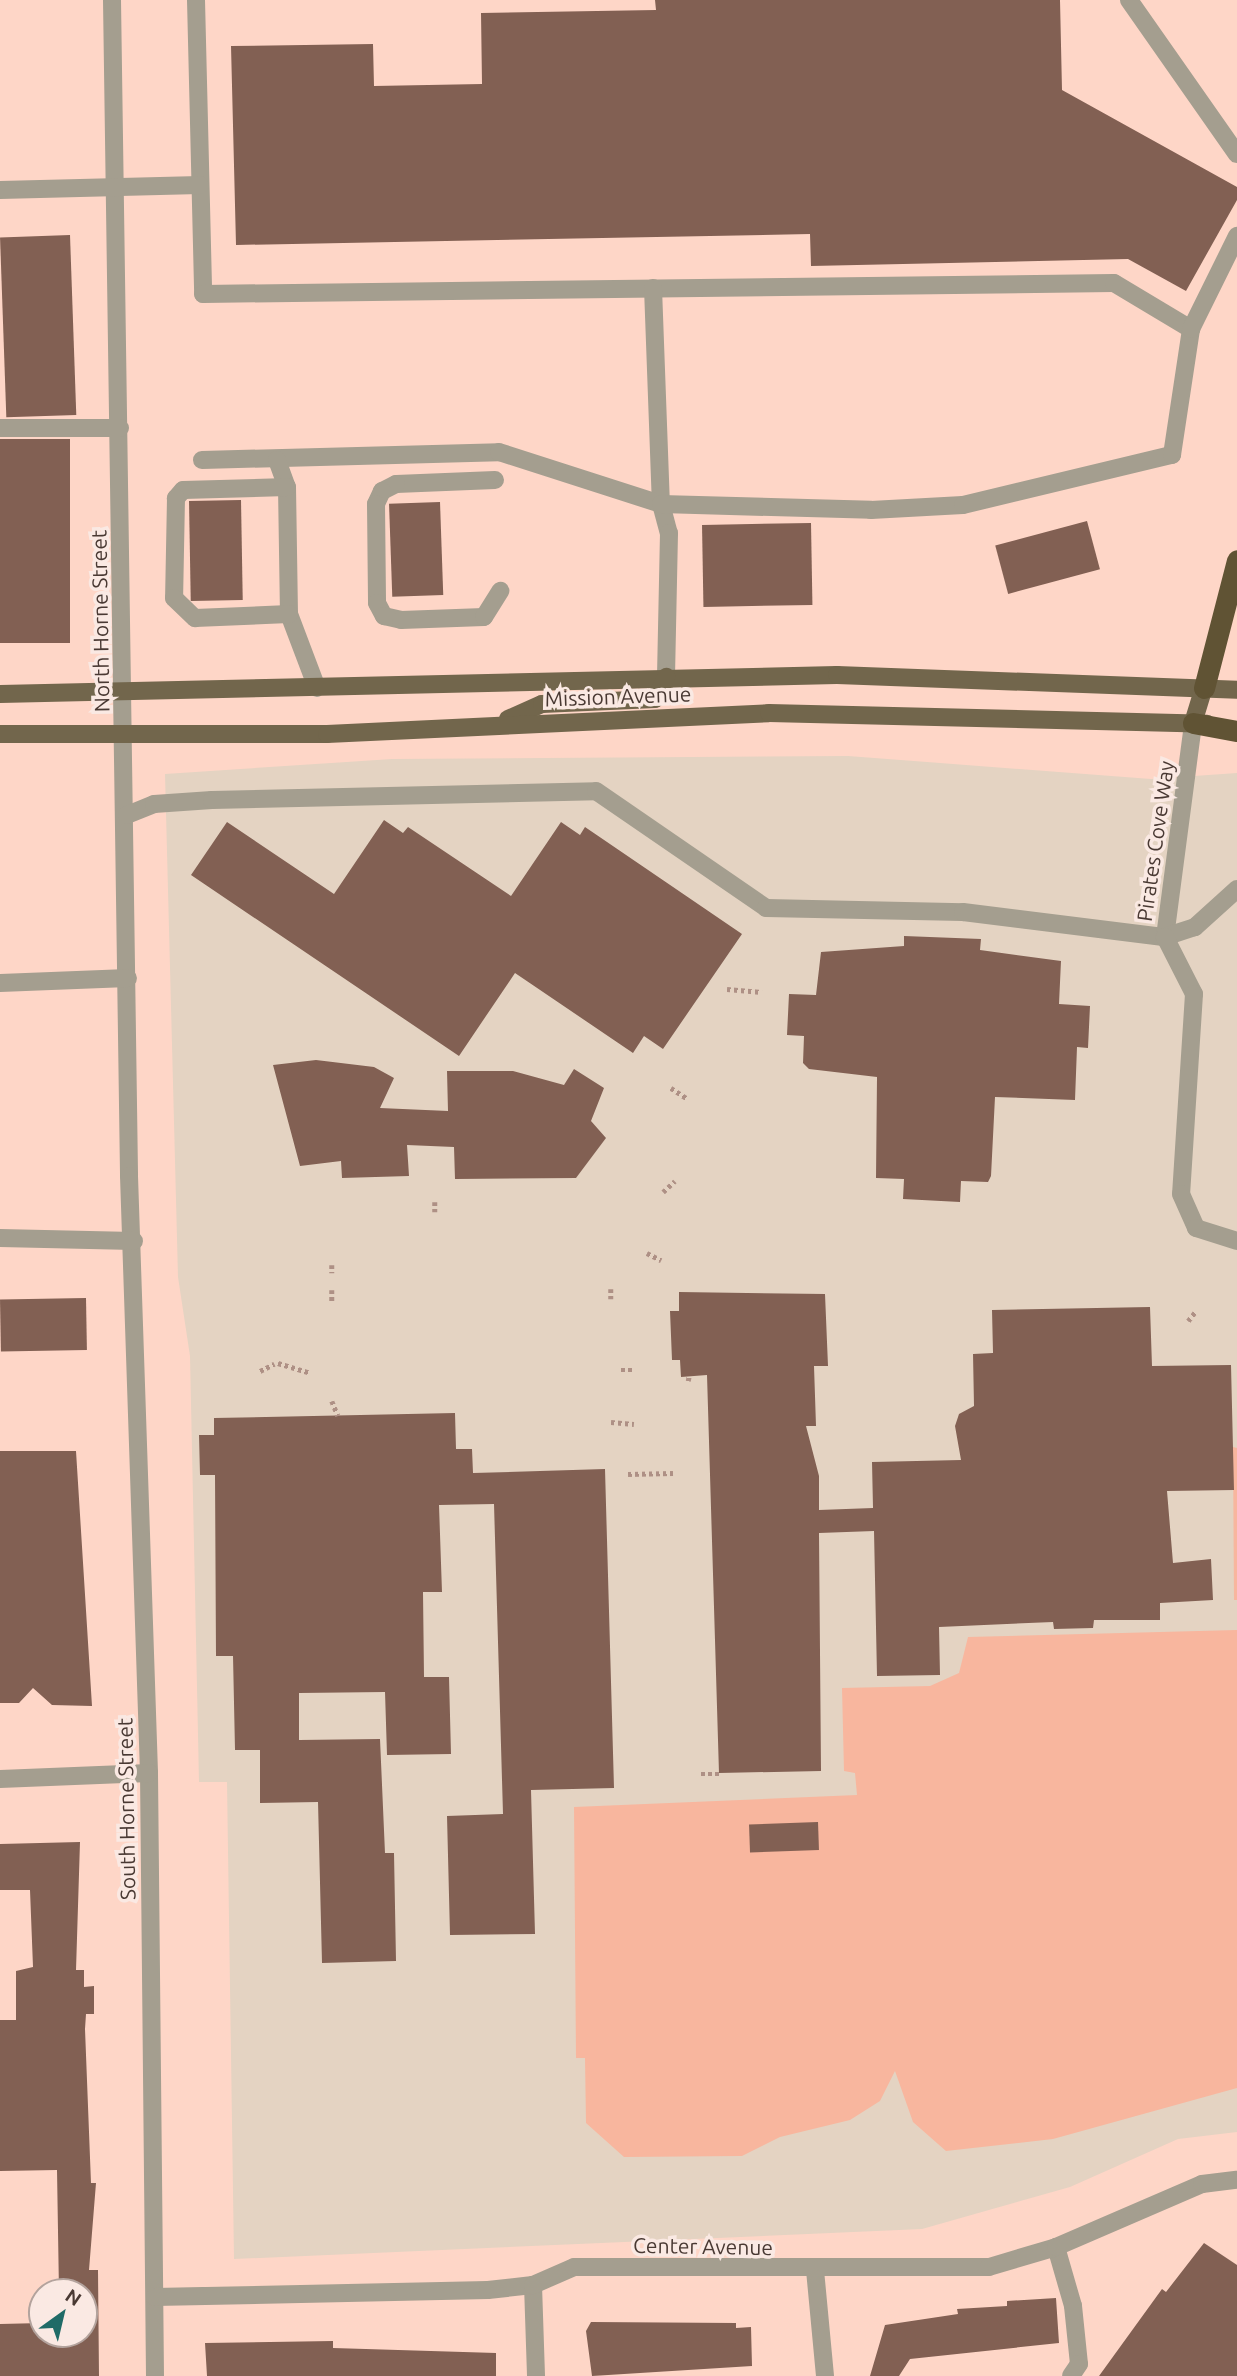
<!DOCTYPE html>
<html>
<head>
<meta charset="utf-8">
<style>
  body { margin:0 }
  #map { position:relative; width:1237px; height:2376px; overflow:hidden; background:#fed6c7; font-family:Ubuntu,sans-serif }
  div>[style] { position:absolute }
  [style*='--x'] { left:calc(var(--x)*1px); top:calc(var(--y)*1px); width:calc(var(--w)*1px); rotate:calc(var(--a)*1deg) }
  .education>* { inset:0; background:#e4d3c2 }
  .green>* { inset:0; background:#f8b69e }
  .building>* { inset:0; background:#826053; transform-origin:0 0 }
  .path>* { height:4.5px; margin-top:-2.25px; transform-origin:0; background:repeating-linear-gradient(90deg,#ae9085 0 3.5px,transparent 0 7px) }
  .minor>* { height:18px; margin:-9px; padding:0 9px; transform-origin:9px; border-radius:9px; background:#a49e8f }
  .major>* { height:18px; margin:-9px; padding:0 9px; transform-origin:9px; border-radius:9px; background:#72664c }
  .highway>* { height:21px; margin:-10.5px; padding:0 10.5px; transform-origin:10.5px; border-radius:10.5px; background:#605334 }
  span { translate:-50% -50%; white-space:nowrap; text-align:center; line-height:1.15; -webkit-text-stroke:7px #fae9e3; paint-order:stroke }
  .street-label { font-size:21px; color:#493933 }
  .north { position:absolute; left:28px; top:2278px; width:70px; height:70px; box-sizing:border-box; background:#fae9e3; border:2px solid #b3a39d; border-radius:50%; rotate:34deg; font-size:19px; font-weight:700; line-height:28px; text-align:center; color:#493933 }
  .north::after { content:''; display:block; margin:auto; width:24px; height:32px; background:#206b67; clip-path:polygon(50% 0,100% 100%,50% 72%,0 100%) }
</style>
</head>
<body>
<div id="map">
  <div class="education">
    <div style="clip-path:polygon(848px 756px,1151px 779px,1237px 773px,1237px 2132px,1178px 2139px,1070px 2187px,922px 2229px,234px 2259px,227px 1782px,199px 1782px,190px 1356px,178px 1277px,165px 774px,392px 759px)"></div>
  </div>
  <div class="green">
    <div style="clip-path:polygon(1233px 1447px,1237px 1448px,1237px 1600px,1234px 1600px)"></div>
    <div style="clip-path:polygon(1237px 1630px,1237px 2088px,1053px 2139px,946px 2151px,913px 2122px,895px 2071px,880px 2101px,850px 2120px,780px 2137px,742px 2156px,624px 2157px,586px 2123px,585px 2058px,576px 2058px,574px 1807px,857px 1795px,855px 1773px,844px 1771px,842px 1688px,930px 1686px,959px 1673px,968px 1637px)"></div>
  </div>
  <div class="building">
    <div style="clip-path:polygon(655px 0,1060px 0,1062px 90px,1237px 187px,1237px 200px,1186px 291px,1128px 259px,811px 266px,810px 234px,236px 245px,231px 46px,373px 44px,374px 86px,482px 84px,481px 13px,656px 10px)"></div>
    <div style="left:70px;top:235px;width:180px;height:70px;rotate:88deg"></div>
    <div style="left:0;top:439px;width:70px;height:204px"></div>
    <div style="left:241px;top:500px;width:100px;height:52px;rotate:89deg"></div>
    <div style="left:440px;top:502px;width:93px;height:51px;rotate:88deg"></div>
    <div style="left:1087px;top:521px;width:50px;height:95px;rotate:75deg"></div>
    <div style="left:811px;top:523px;width:82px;height:109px;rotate:89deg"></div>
    <div style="clip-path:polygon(384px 820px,403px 833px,408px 827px,511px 896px,561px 822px,580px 835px,585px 827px,742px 934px,663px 1049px,644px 1036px,633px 1053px,515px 973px,459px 1056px,191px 875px,227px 822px,334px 894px)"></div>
    <div style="clip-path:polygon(904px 936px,981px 939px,980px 950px,1061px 961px,1059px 1004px,1090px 1006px,1088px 1048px,1077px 1047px,1075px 1100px,995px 1097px,991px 1176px,988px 1182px,961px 1181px,960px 1202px,903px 1199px,904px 1179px,876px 1178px,877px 1077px,809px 1069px,803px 1063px,804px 1036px,787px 1035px,789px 994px,816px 995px,821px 952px,904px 946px)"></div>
    <div style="clip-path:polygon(316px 1060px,374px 1067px,394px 1078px,380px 1108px,448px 1111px,447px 1071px,513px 1071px,564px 1085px,574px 1069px,604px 1088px,591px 1121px,606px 1138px,576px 1178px,455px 1179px,454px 1147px,407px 1145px,409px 1176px,342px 1178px,341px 1161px,300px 1166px,273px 1065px)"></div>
    <div style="clip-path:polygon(679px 1292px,825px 1294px,828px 1366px,814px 1366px,816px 1426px,806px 1426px,819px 1476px,819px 1510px,873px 1508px,872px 1462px,961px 1460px,955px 1426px,959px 1414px,974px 1406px,973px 1354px,993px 1353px,992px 1310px,1150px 1307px,1152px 1366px,1231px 1365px,1234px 1490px,1167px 1491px,1173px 1563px,1211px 1559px,1213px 1600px,1160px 1603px,1160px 1620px,1094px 1620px,1093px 1628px,1054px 1629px,1053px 1622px,939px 1627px,940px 1675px,877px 1676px,874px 1531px,819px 1533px,821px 1771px,719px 1773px,707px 1375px,681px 1377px,680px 1360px,672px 1360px,670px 1311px,679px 1311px)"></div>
    <div style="left:86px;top:1298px;width:52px;height:86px;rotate:89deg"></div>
    <div style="clip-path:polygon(455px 1413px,456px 1449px,472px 1449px,473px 1473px,605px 1469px,614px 1788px,531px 1790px,535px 1934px,450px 1935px,447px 1816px,503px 1814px,494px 1504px,439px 1505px,442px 1592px,423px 1592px,424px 1677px,449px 1677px,451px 1754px,387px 1755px,385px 1692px,299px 1693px,299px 1740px,380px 1739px,385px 1853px,394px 1853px,396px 1961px,322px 1963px,318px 1802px,260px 1803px,260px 1750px,235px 1750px,233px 1656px,216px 1656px,215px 1475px,200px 1475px,199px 1435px,214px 1435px,214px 1418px)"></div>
    <div style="clip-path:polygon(0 1451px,76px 1451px,92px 1706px,52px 1705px,33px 1688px,19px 1703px,0 1703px)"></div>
    <div style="left:818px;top:1822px;width:28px;height:69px;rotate:88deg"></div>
    <div style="clip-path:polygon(80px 1842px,76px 1970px,84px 1970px,84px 1987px,94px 1986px,94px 2014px,86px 2014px,85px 2029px,91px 2183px,96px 2183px,89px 2270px,98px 2270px,99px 2376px,0 2376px,0 2324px,42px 2323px,42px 2334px,84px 2334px,84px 2292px,59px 2292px,57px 2170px,0 2171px,0 2020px,16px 2020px,16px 1971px,33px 1967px,30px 1890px,0 1890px,0 1844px)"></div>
    <div style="clip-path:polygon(1204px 2243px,1237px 2265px,1237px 2376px,1099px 2376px,1162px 2289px,1166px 2292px)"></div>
    <div style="clip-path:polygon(1056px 2298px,1059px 2343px,910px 2359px,899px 2376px,870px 2376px,885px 2325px,958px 2314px,957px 2309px,1007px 2306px,1007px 2301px)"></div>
    <div style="clip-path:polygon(591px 2322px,736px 2323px,736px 2328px,751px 2327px,752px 2366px,592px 2376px,586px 2331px)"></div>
    <div style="clip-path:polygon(333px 2341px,333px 2348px,496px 2353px,496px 2376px,207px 2376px,205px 2343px)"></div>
  </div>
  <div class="path">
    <div style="--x:727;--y:989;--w:35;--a:5"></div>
    <div style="--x:671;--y:1088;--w:20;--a:33"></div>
    <div style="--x:663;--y:1192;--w:16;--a:-43"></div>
    <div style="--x:435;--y:1202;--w:10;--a:90"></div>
    <div style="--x:647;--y:1253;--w:16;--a:27"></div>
    <div style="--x:332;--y:1265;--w:8;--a:90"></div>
    <div style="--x:611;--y:1289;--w:10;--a:90"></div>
    <div style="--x:332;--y:1290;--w:11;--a:90"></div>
    <div style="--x:1188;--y:1321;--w:11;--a:-52"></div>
    <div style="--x:278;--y:1363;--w:34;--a:17"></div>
    <div style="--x:621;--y:1370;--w:14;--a:0"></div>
    <div style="--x:260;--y:1371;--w:16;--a:-27"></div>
    <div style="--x:688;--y:1381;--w:5;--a:-79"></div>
    <div style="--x:332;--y:1401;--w:16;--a:68"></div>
    <div style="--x:611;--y:1422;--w:23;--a:5"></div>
    <div style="--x:628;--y:1474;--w:45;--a:-1.3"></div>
    <div style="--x:701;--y:1774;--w:18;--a:0"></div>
  </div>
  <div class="minor">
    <div style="--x:112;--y:0;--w:1176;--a:89.17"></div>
    <div style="--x:129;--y:1176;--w:597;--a:88.08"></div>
    <div style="--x:149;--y:1773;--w:603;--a:89.43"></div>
    <div style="--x:196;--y:0;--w:294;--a:88.6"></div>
    <div style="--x:203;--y:294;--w:911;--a:-0.69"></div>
    <div style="--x:1114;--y:283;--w:90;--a:30.9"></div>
    <div style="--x:1129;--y:0;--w:188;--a:55"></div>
    <div style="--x:0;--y:190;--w:200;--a:-1.4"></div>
    <div style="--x:653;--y:288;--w:216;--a:87.9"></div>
    <div style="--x:661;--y:504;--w:30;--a:75"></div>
    <div style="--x:669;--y:533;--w:144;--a:91.2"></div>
    <div style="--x:0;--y:428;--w:120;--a:0"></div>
    <div style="--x:202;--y:460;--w:297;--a:-1.5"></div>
    <div style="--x:499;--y:452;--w:170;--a:17.8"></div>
    <div style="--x:661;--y:504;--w:210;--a:1.6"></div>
    <div style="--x:871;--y:510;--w:92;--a:-3.1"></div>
    <div style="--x:963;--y:505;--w:215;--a:-13.5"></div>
    <div style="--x:1172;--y:455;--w:127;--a:-81.4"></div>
    <div style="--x:1191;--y:329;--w:104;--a:-63.7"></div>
    <div style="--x:277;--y:460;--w:29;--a:70"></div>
    <div style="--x:287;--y:487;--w:127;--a:89.1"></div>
    <div style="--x:289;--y:614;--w:79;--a:69.3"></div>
    <div style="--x:495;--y:480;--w:99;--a:177.7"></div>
    <div style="--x:396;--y:484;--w:16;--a:153"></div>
    <div style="--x:382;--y:491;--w:14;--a:115"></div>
    <div style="--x:376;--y:504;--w:99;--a:89.4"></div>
    <div style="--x:377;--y:603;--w:15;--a:62"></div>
    <div style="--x:384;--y:616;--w:17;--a:13"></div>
    <div style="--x:401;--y:620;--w:83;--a:-2.1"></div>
    <div style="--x:484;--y:617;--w:31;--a:-58"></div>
    <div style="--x:287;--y:487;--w:104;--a:178.3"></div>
    <div style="--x:183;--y:490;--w:11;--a:131"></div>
    <div style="--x:176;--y:498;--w:100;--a:91.1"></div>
    <div style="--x:174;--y:598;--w:29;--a:44"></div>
    <div style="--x:195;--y:618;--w:94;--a:-2.4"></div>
    <div style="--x:127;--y:815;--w:29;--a:-22"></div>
    <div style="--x:154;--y:804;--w:58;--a:-3.9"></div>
    <div style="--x:212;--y:800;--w:384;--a:-1.3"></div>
    <div style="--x:596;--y:791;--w:206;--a:34.5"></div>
    <div style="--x:766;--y:908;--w:197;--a:1.2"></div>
    <div style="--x:963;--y:912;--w:204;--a:7.1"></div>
    <div style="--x:1165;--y:937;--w:216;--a:-82.5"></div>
    <div style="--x:1237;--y:889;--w:57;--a:137.9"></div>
    <div style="--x:1195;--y:927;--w:32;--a:162"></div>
    <div style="--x:1165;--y:937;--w:64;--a:63"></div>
    <div style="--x:1194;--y:994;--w:200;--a:93.7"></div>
    <div style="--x:1181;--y:1194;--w:37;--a:66"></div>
    <div style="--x:1196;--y:1228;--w:43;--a:17.6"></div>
    <div style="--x:0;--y:983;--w:128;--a:-2.2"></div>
    <div style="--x:0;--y:1238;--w:134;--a:1.3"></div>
    <div style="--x:0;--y:1779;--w:149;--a:-2.3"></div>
    <div style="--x:1056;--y:2247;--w:61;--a:73.9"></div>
    <div style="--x:1073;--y:2306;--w:58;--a:84.1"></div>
    <div style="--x:1079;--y:2364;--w:14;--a:124"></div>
    <div style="--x:815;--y:2270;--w:106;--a:84.6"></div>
    <div style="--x:533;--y:2285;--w:91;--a:88.1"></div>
    <div style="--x:155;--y:2297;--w:333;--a:-1.2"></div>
    <div style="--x:488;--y:2290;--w:45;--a:-6.3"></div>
    <div style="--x:533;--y:2285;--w:45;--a:-23.7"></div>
    <div style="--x:574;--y:2267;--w:415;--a:0"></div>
    <div style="--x:989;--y:2267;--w:70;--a:-16.6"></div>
    <div style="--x:1056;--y:2247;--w:159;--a:-23.3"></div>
    <div style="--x:1202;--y:2184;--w:35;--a:-7"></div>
  </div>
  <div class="major">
    <div style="--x:0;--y:694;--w:837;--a:-1.3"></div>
    <div style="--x:837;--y:675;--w:400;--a:2.1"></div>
    <div style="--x:508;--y:719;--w:37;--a:-24"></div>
    <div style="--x:542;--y:704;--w:113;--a:-2.5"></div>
    <div style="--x:655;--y:699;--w:25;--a:-63"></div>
    <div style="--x:1193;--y:723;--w:37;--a:-73"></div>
    <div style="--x:0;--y:734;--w:327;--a:0"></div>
    <div style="--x:327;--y:734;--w:442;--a:-2.7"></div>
    <div style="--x:769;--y:713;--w:438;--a:1.4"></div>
  </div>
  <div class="highway">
    <div style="--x:1204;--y:688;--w:132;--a:-75.5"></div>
    <div style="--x:1193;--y:723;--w:45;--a:10.3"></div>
  </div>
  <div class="street-label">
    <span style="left:100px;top:621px;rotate:-91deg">North Horne Street</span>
    <span style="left:618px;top:696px;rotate:-2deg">Mission Avenue</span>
    <span style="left:1155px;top:841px;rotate:-82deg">Pirates Cove Way</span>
    <span style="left:126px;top:1809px;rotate:-91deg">South Horne Street</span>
    <span style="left:703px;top:2246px;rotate:1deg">Center Avenue</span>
  </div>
  <div class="north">N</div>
</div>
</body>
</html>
